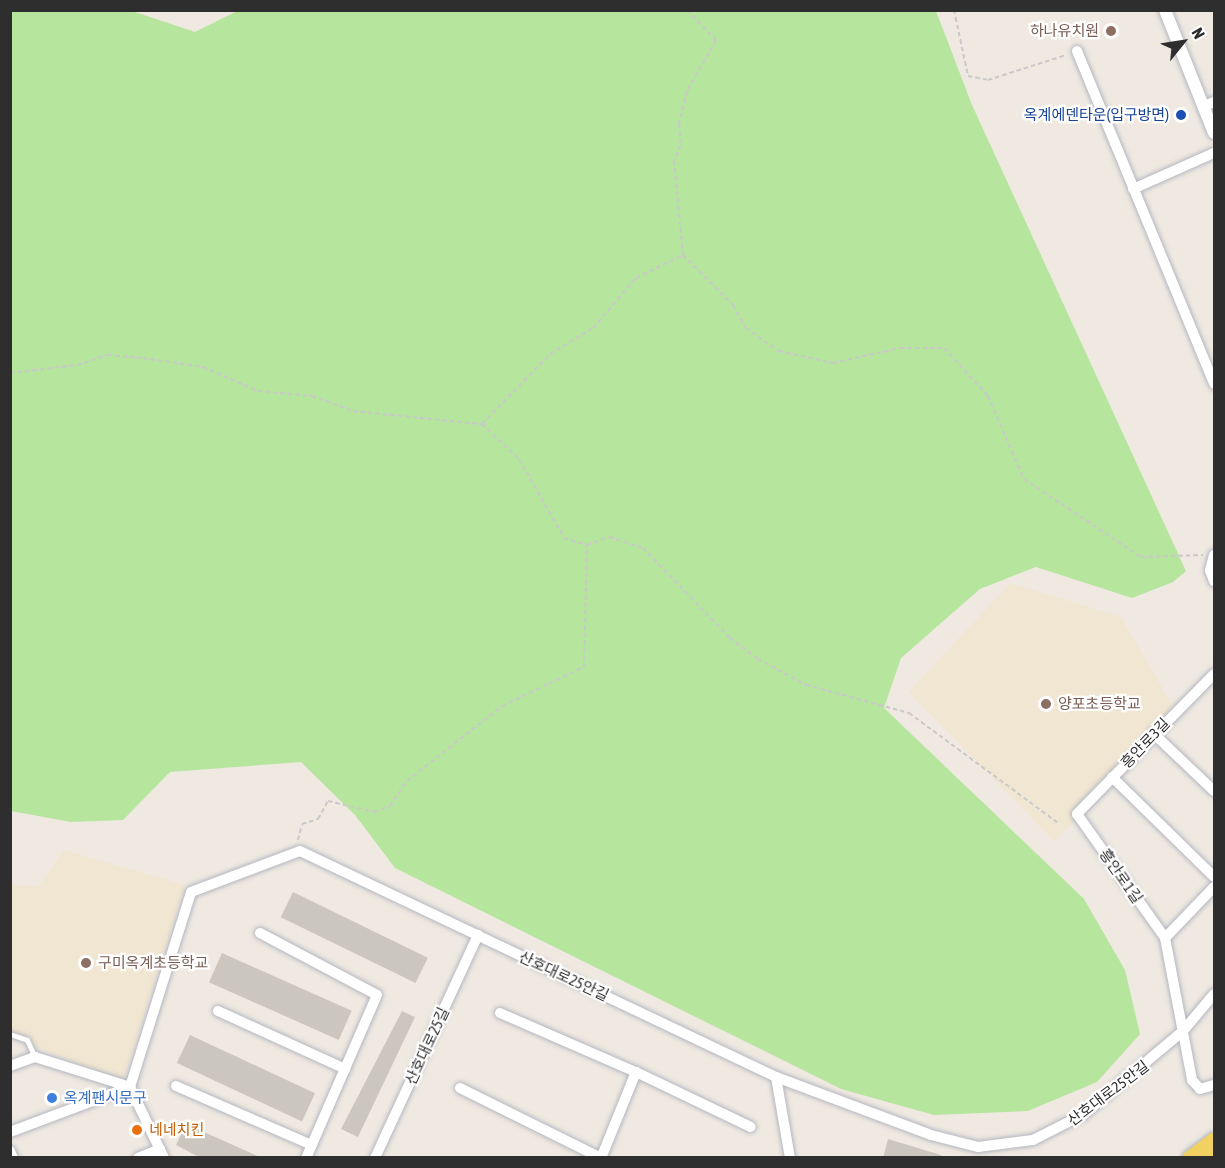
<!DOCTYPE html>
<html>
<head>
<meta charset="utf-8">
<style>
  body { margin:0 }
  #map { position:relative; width:1225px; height:1168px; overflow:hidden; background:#efe9e1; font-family:"Asap Condensed","Noto Sans KR",sans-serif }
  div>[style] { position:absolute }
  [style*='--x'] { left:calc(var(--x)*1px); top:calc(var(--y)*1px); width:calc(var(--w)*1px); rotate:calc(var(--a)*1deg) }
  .education>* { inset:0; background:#f0e6d1 }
  .green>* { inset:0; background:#b6e59e }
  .building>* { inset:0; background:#cbc7bf; transform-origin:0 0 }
  .path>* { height:2px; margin-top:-1px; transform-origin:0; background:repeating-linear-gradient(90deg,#c9c9c9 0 4.5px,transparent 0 7.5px) }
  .roads { filter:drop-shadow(0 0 2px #b4b7c1) drop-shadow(0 0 2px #b4b7c1) }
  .service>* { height:5px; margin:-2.5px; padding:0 2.5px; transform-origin:2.5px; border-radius:2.5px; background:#fff }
  .minor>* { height:10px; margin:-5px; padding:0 5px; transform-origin:5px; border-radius:5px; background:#fff }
  .tertiary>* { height:12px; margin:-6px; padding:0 6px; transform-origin:6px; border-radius:6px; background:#fff }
  .primary>* { height:15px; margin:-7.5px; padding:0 7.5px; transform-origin:7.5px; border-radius:7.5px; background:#f2d163 }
  .dots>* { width:16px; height:16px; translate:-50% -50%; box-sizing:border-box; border:3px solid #fff; border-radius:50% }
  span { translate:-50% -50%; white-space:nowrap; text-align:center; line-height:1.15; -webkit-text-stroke:4.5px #fff; paint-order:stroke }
  .education-label { font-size:15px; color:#785e54 }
  .right { translate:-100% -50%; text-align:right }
  .left { translate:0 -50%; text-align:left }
  .transit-label { font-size:15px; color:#164399 }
  .street-label { font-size:15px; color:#2e2e2e }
  .shop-label { font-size:15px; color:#366cbe }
  .food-label { font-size:15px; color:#c56008 }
  .frame { position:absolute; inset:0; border:12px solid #2e2e2e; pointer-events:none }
  .north { position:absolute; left:1153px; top:12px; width:60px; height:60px; -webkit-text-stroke:4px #fff; paint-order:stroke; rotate:60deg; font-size:16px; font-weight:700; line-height:24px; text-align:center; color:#2e2e2e }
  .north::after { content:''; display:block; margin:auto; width:21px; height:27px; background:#2e2e2e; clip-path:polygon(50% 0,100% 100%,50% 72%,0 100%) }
</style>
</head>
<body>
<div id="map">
  <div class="education">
    <div style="clip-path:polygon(1010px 583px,1121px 617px,1178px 715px,1054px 841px,909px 692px)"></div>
    <div style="clip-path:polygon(64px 850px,185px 885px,123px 1081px,11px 1038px,10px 884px,38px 887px)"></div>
  </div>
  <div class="green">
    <div style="clip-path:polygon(239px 10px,936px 11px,972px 105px,1186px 571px,1173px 582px,1132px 598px,1036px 567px,980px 589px,901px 658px,884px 708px,1084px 899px,1125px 970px,1140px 1034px,1097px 1082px,1028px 1111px,934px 1115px,841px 1089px,395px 868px,355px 815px,301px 762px,170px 772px,123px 820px,71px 822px,11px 811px,11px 11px,132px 11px,195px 32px)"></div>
  </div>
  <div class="building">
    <div style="left:293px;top:892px;width:150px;height:28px;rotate:26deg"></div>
    <div style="left:222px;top:953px;width:142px;height:32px;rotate:24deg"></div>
    <div style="clip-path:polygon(402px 1011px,415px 1017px,358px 1137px,341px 1129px)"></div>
    <div style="left:190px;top:1035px;width:138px;height:31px;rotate:25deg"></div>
    <div style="clip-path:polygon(186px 1124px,262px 1158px,201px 1158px,176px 1145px)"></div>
    <div style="clip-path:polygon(888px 1139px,941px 1155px,941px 1158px,883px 1158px)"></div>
  </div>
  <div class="path">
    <div style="--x:687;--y:10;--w:42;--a:46"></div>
    <div style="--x:716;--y:40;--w:59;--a:119.6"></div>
    <div style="--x:687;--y:91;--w:34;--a:104"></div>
    <div style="--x:679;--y:124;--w:21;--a:85"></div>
    <div style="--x:681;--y:145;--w:17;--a:114"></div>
    <div style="--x:674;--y:161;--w:94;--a:84.5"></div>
    <div style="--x:683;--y:255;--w:71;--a:45"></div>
    <div style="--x:733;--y:305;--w:26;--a:61"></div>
    <div style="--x:746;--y:328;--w:40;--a:34.9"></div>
    <div style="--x:779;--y:351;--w:55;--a:12.5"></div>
    <div style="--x:833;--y:363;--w:69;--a:-12.6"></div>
    <div style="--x:900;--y:348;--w:44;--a:0"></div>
    <div style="--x:944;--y:348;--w:65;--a:47.5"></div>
    <div style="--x:988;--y:396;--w:90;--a:66.6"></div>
    <div style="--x:1024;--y:479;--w:141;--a:33.7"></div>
    <div style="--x:1141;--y:557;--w:62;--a:-1.8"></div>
    <div style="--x:954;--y:10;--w:67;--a:78"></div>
    <div style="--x:968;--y:76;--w:20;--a:11"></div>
    <div style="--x:988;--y:80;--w:82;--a:-17.8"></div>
    <div style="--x:10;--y:373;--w:67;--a:-6.8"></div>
    <div style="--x:77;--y:365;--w:33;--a:-18"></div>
    <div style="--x:108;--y:355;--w:35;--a:5"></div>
    <div style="--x:143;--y:358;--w:61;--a:8.5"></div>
    <div style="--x:203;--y:367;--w:60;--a:23.6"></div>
    <div style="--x:258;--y:391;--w:54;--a:5.3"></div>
    <div style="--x:312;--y:396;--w:44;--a:20.1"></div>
    <div style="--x:353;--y:411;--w:130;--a:5.8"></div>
    <div style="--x:482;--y:424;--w:98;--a:-45.8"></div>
    <div style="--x:550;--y:354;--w:50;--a:-31.2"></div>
    <div style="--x:593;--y:328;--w:66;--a:-49.3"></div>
    <div style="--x:636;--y:278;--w:52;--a:-26.1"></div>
    <div style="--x:482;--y:424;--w:51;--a:43.4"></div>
    <div style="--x:519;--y:459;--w:91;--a:60.3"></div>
    <div style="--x:564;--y:538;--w:24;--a:17"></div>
    <div style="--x:587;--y:545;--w:23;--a:-20"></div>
    <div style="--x:609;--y:537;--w:36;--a:18"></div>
    <div style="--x:643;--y:548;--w:125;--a:46"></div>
    <div style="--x:730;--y:638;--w:35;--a:37"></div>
    <div style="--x:758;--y:659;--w:55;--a:28.4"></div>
    <div style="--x:806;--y:685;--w:107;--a:15.2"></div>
    <div style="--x:909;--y:713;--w:184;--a:36.4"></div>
    <div style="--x:298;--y:840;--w:16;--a:-76"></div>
    <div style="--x:302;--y:824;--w:17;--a:-17"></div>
    <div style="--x:318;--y:819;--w:21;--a:-61"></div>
    <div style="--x:328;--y:801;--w:47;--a:13.4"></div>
    <div style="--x:374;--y:812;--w:17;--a:-21"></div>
    <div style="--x:390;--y:806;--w:30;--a:-56"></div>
    <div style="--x:407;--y:781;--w:121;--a:-38.3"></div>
    <div style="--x:502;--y:706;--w:91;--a:-25.4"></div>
    <div style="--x:584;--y:667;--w:122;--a:-88.6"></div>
  </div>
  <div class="roads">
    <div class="service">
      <div style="--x:10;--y:1034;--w:18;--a:19"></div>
      <div style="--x:27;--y:1040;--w:19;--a:65"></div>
    </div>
    <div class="minor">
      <div style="--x:1077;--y:51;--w:360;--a:67.6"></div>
      <div style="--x:1204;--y:106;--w:11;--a:-22"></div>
      <div style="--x:1133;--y:189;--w:89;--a:-24"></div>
      <div style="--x:1214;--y:555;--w:16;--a:105"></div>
      <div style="--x:1210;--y:570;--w:12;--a:70"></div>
      <div style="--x:1214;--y:674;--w:196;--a:134.4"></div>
      <div style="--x:1077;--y:814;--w:152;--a:54.6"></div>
      <div style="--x:1165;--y:938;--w:145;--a:79.2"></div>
      <div style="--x:1192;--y:1080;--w:12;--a:48"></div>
      <div style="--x:1200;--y:1089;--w:15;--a:-16"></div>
      <div style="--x:1153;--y:733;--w:84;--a:43.6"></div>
      <div style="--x:1112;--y:777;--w:143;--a:44.4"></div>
      <div style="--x:260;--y:933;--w:132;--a:27.9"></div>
      <div style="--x:377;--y:995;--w:178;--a:113.5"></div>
      <div style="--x:1165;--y:938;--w:71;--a:-46.1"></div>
      <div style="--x:218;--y:1011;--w:140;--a:24.5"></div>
      <div style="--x:500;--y:1013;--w:148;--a:23.5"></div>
      <div style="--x:636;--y:1072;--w:93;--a:112.1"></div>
      <div style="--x:10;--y:1066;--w:27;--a:-20"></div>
      <div style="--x:35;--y:1057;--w:100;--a:17.5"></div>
      <div style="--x:636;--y:1072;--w:127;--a:25.6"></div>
      <div style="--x:776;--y:1077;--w:82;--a:80.2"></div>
      <div style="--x:176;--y:1086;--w:148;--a:23.5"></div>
      <div style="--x:460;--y:1088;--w:157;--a:26.4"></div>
      <div style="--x:10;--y:1132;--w:128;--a:-20.6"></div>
      <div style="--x:10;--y:1151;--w:8;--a:67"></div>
      <div style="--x:138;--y:1158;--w:24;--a:-22"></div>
      <div style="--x:164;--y:1158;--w:79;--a:-115.6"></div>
      <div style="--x:130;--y:1087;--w:204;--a:-72.6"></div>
      <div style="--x:191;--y:892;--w:116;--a:-20.6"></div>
      <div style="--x:300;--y:851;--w:527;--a:25.4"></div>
      <div style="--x:776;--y:1077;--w:165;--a:20.5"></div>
      <div style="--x:931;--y:1135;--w:49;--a:14.3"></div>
      <div style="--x:978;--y:1147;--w:55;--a:-7.3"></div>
      <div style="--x:1033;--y:1140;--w:57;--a:-27"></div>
      <div style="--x:1084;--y:1114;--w:129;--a:-40"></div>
      <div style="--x:1183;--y:1031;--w:48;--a:-50"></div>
      <div style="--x:375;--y:1158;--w:246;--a:-65.2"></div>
    </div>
    <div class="tertiary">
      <div style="--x:1165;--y:10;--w:132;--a:68.3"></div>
    </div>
    <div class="primary">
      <div style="--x:1189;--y:1158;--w:31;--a:-37"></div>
      <div style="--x:1208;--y:1158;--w:7;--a:-34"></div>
    </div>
  </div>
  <div class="dots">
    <div style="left:1111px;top:31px;background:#8d6e63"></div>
    <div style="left:1181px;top:115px;background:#1a4fb4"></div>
    <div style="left:1046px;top:704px;background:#8d6e63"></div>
    <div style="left:86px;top:963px;background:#8d6e63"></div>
    <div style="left:52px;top:1098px;background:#3f7fe0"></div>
    <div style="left:137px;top:1130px;background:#e8710a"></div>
  </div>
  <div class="education-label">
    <span class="right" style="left:1099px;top:31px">하나유치원</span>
    <span class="left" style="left:1058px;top:704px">양포초등학교</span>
    <span class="left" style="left:98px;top:963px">구미옥계초등학교</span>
  </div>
  <div class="transit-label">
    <span class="right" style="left:1169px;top:115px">옥계에덴타운(입구방면)</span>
  </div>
  <div class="street-label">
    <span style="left:1145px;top:743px;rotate:-46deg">흥안로3길</span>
    <span style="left:1121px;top:876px;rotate:55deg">흥안로1길</span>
    <span style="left:564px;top:976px;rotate:25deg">산호대로25안길</span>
    <span style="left:427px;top:1046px;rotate:-65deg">산호대로25길</span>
    <span style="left:1108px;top:1093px;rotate:-37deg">산호대로25안길</span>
  </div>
  <div class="shop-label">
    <span class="left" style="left:64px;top:1098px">옥계팬시문구</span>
  </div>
  <div class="food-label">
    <span class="left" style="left:149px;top:1130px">네네치킨</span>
  </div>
  <div class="frame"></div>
  <div class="north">N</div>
</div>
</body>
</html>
